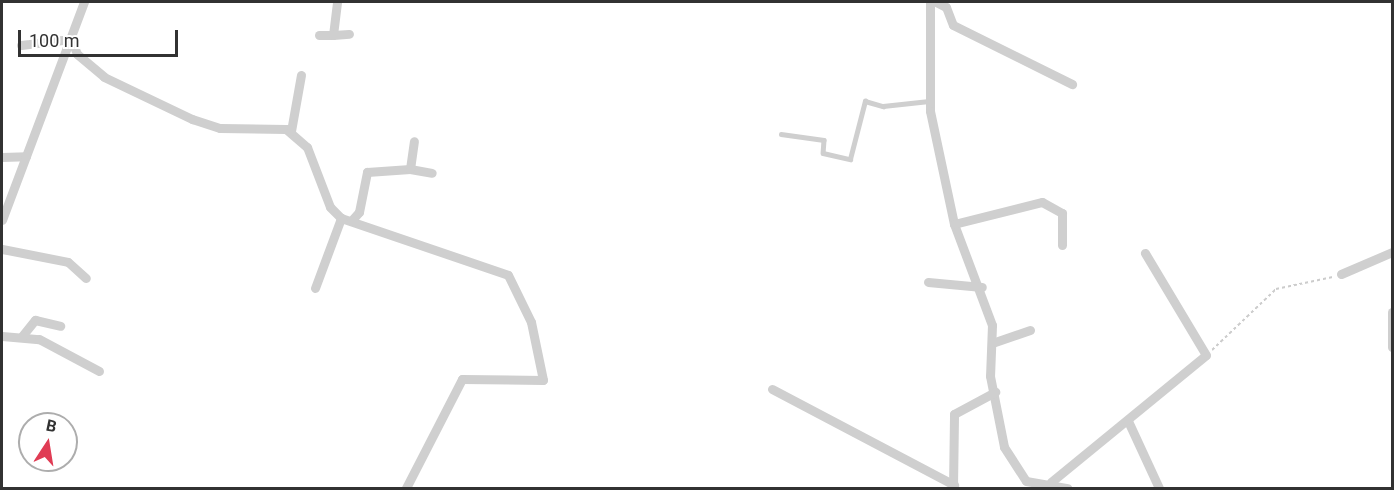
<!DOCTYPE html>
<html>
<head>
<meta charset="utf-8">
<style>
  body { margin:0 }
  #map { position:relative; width:1394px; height:490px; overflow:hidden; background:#fff; font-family:Roboto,sans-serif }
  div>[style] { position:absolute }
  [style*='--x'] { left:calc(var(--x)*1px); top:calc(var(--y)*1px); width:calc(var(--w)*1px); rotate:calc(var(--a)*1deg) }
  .path>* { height:2px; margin-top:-1px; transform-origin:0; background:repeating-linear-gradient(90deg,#ccc 0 3px,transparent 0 6px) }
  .lane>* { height:4.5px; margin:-2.25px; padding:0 2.25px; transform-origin:2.25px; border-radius:2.25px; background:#cfcfcf }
  .street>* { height:9px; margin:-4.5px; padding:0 4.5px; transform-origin:4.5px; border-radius:4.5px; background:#cfcfcf }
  span { translate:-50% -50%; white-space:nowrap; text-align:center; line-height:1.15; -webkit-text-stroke:6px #fff; paint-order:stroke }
  .frame { position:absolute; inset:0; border:3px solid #323232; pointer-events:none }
  .north { position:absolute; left:18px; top:412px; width:60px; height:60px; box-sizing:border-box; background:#fff; border:2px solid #adadad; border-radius:50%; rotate:12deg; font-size:16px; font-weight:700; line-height:24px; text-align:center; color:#323232 }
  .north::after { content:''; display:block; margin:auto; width:21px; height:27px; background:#e03c54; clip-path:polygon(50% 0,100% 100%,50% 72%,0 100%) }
  .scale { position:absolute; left:18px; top:30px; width:160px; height:27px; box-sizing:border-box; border:3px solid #323232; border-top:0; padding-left:8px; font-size:18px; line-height:21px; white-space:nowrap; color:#323232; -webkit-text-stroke:4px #fff; paint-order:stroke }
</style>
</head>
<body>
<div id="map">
  <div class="path">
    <div style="--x:1212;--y:350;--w:88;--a:-43.6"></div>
    <div style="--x:1276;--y:289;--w:58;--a:-11.9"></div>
  </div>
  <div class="lane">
    <div style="--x:781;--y:134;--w:43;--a:7.9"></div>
    <div style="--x:824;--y:140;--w:13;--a:94"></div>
    <div style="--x:823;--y:153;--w:28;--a:13"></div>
    <div style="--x:850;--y:159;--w:60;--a:-75.5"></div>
    <div style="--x:865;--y:101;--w:19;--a:16"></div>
    <div style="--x:883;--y:106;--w:46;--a:-6.2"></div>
  </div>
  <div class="street">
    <div style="--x:930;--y:2;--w:109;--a:90"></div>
    <div style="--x:930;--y:111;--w:116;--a:78"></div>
    <div style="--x:954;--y:224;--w:108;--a:69.4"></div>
    <div style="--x:992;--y:325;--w:51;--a:92.2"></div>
    <div style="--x:990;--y:376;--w:72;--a:78.8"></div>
    <div style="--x:1004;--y:447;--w:40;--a:57.1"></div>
    <div style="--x:1026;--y:481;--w:42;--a:9.7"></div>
    <div style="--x:936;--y:2;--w:11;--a:27"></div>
    <div style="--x:946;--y:7;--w:19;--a:69"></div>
    <div style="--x:953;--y:25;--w:133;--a:26.4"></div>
    <div style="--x:319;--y:35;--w:14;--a:0"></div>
    <div style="--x:333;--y:35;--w:33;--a:-83"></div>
    <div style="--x:333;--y:35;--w:16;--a:-4"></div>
    <div style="--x:21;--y:45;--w:50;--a:-6.8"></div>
    <div style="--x:71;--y:39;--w:16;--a:68"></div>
    <div style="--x:77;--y:54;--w:35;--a:40"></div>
    <div style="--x:104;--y:77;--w:98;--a:25.5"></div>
    <div style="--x:192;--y:119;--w:29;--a:18"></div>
    <div style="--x:220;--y:128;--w:66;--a:0.9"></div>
    <div style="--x:286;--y:129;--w:28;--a:41"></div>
    <div style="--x:307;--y:147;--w:64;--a:69"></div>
    <div style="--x:330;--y:207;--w:16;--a:45"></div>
    <div style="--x:341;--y:218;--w:176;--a:18.8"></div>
    <div style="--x:508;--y:275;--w:52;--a:63.9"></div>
    <div style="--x:531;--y:322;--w:59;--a:78.3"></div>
    <div style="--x:543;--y:380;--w:81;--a:-179.3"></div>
    <div style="--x:462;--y:379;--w:123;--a:117.2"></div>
    <div style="--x:291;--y:131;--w:57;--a:-79.9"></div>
    <div style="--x:2;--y:157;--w:24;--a:-2"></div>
    <div style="--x:410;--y:169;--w:22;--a:10"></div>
    <div style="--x:2;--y:220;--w:233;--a:-69.4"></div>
    <div style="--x:351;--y:221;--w:12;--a:-48"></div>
    <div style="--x:359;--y:212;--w:41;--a:-78.7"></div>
    <div style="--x:367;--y:172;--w:43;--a:-4"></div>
    <div style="--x:410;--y:169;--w:28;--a:-82"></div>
    <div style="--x:954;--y:224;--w:91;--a:-14"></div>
    <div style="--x:1042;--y:202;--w:23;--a:29"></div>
    <div style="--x:1062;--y:213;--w:32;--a:90"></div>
    <div style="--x:2;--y:249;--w:67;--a:11.1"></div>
    <div style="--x:68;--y:262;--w:24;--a:42"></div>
    <div style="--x:1341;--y:274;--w:56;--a:-23.3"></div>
    <div style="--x:928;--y:282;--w:54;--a:5.3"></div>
    <div style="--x:315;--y:288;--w:75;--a:-69.6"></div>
    <div style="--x:1392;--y:312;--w:35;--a:90"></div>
    <div style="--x:2;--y:336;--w:37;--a:5"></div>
    <div style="--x:39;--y:339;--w:68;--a:28.1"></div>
    <div style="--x:22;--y:336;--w:21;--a:-51"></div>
    <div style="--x:35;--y:320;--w:26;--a:13"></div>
    <div style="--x:995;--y:342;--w:37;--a:-19"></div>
    <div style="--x:772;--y:389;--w:206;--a:27.8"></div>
    <div style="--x:1128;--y:421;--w:74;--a:65.2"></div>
    <div style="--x:1051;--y:482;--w:200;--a:-39.3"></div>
    <div style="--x:1206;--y:355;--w:119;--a:-120.9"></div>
    <div style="--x:953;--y:488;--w:74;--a:-89.2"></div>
    <div style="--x:954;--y:414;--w:47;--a:-28.2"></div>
  </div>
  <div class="frame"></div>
  <div class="north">B</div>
  <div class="scale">100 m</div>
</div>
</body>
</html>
